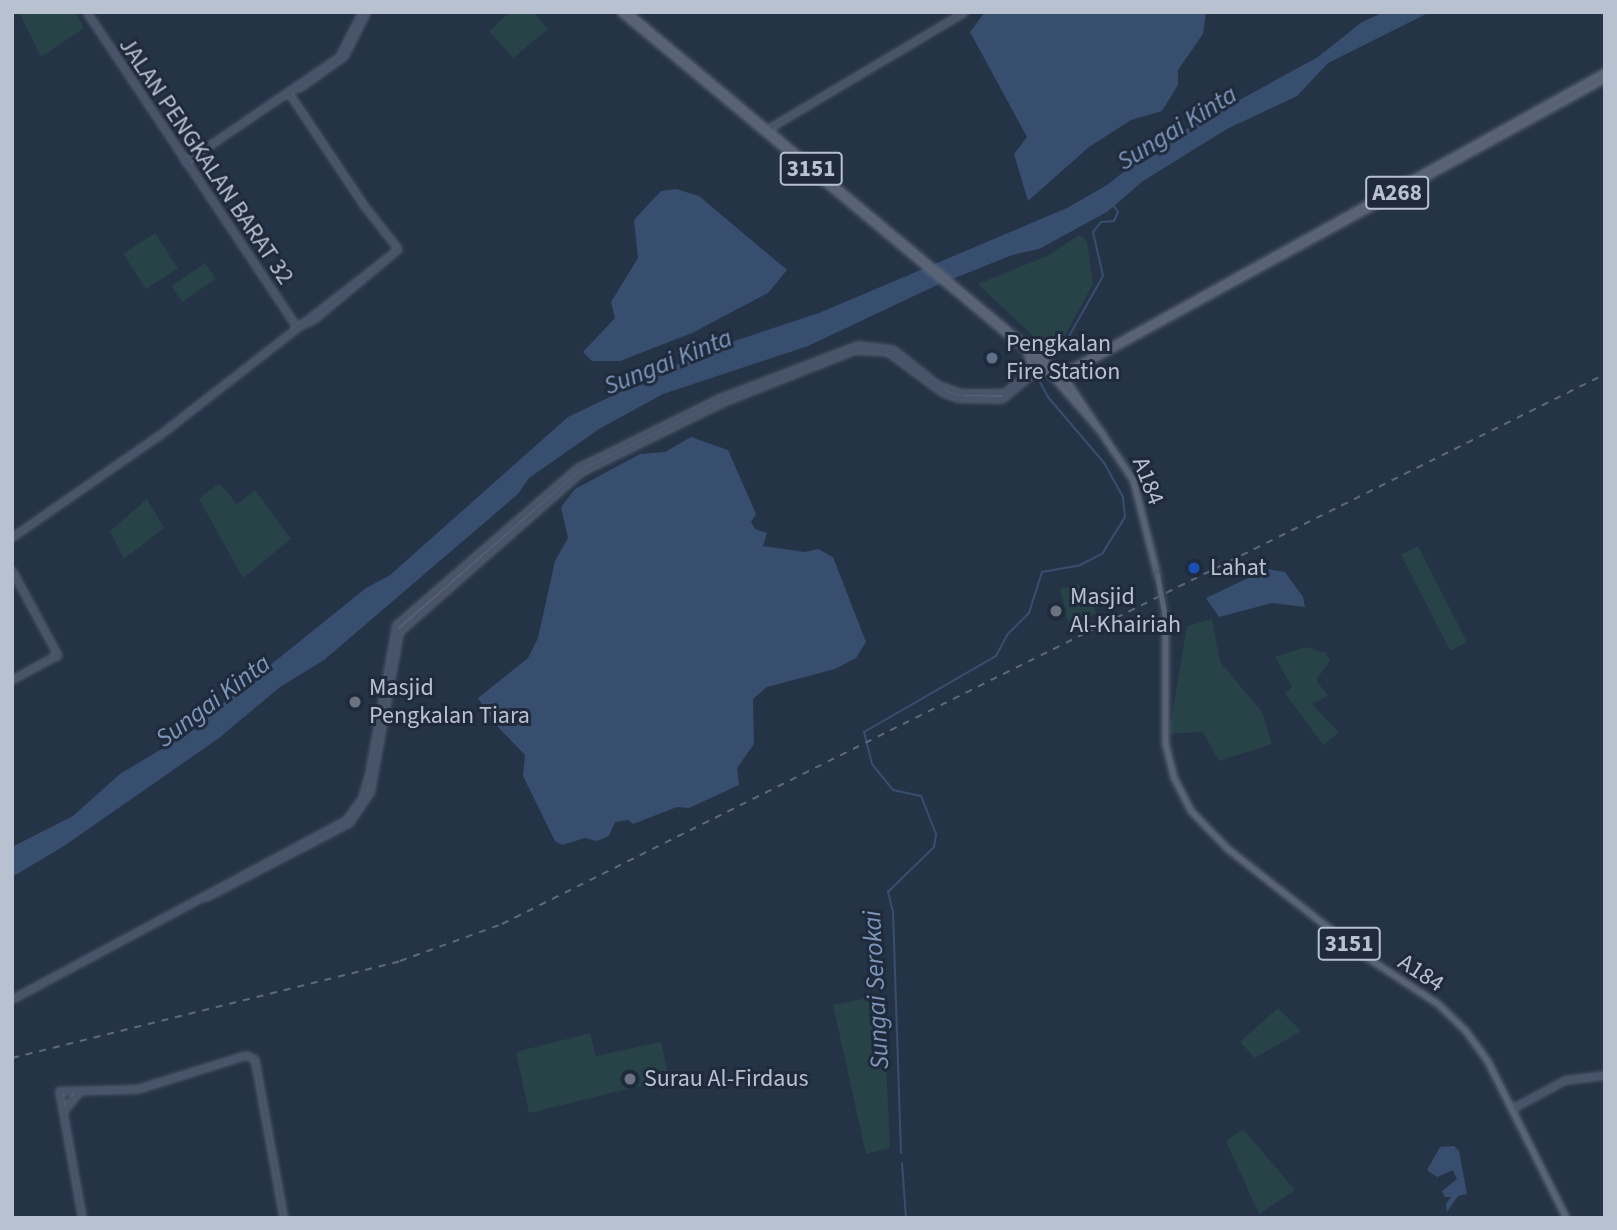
<!DOCTYPE html>
<html>
<head>
<meta charset="utf-8">
<style>
  body { margin:0 }
  #map { position:relative; width:1617px; height:1230px; overflow:hidden; background:#253347; font-family:"Source Sans 3",sans-serif }
  div>[style] { position:absolute }
  [style*='--x'] { left:calc(var(--x)*1px); top:calc(var(--y)*1px); width:calc(var(--w)*1px); rotate:calc(var(--a)*1deg) }
  .green>* { inset:0; background:#274348; transform-origin:0 0 }
  .water>* { inset:0; background:#384e6f }
  .stream>* { height:2px; margin:-1px; padding:0 1px; transform-origin:1px; border-radius:1px; background:#384e6f }
  .roads { filter:drop-shadow(0 0 2px #596373) drop-shadow(0 0 2px #596373) }
  .secondary>* { height:4.5px; margin:-2.25px; padding:0 2.25px; transform-origin:2.25px; border-radius:2.25px; background:#485469 }
  .primary>* { height:5px; margin:-2.5px; padding:0 2.5px; transform-origin:2.5px; border-radius:2.5px; background:#586476 }
  .rail>* { height:2px; margin-top:-1px; transform-origin:0; background:repeating-linear-gradient(90deg,#5c697d 0 7px,transparent 0 14px) }
  .bridges { filter:drop-shadow(0 0 2px #444e5f) drop-shadow(0 0 2px #444e5f) }
  .primary-bridge>* { height:5px; margin:-2.5px; padding:0 2.5px; transform-origin:2.5px; border-radius:2.5px; background:#586476 }
  .dots>* { width:19px; height:19px; translate:-50% -50%; box-sizing:border-box; border:4px solid #1f2a3c; border-radius:50% }
  span { translate:-50% -50%; white-space:nowrap; text-align:center; line-height:1.15; -webkit-text-stroke:6px #1f2a3c; paint-order:stroke }
  .shield-label span { padding:2px 5px; background:#1f2a3c; border:2px solid; border-radius:5px; -webkit-text-stroke-width:0 }
  .shield-label { font-size:23px; color:#b8c1cf; font-weight:700 }
  .street-label { font-size:24px; color:#b8c1cf }
  .poi-label { font-size:24px; color:#b8c1cf }
  .left { translate:0 -50%; text-align:left }
  .water-label { font-size:26px; color:#7d96b9; font-style:italic }
  .frame { position:absolute; inset:0; border:14px solid #b8c1cf; pointer-events:none }
</style>
</head>
<body>
<div id="map">
  <div class="green">
    <div style="clip-path:polygon(19px 12px,75px 12px,84px 28px,41px 57px)"></div>
    <div style="clip-path:polygon(510px 12px,534px 12px,548px 29px,513px 58px,489px 31px)"></div>
    <div style="left:155px;top:233px;width:42px;height:38px;rotate:57deg"></div>
    <div style="clip-path:polygon(1079px 235px,1087px 241px,1093px 284px,1054px 356px,978px 284px,1047px 256px)"></div>
    <div style="left:205px;top:263px;width:19px;height:41px;rotate:55deg"></div>
    <div style="clip-path:polygon(219px 483px,237px 504px,255px 490px,291px 539px,243px 578px,199px 499px)"></div>
    <div style="clip-path:polygon(147px 499px,164px 528px,124px 559px,110px 531px)"></div>
    <div style="left:1418px;top:546px;width:108px;height:19px;rotate:63deg"></div>
    <div style="clip-path:polygon(1078px 584px,1091px 596px,1096px 614px,1068px 622px,1060px 589px)"></div>
    <div style="clip-path:polygon(1212px 619px,1220px 662px,1262px 712px,1272px 744px,1219px 761px,1203px 732px,1169px 734px,1187px 626px)"></div>
    <div style="clip-path:polygon(1305px 647px,1326px 653px,1330px 661px,1316px 680px,1328px 696px,1312px 704px,1339px 733px,1323px 745px,1285px 693px,1292px 687px,1275px 657px)"></div>
    <div style="clip-path:polygon(883px 995px,890px 1148px,866px 1154px,833px 1005px)"></div>
    <div style="clip-path:polygon(1278px 1008px,1301px 1031px,1255px 1058px,1240px 1042px)"></div>
    <div style="clip-path:polygon(590px 1033px,596px 1056px,661px 1042px,669px 1079px,529px 1113px,516px 1052px)"></div>
    <div style="clip-path:polygon(1243px 1129px,1295px 1190px,1259px 1214px,1226px 1141px)"></div>
  </div>
  <div class="water">
    <div style="clip-path:polygon(985px 12px,1206px 12px,1203px 34px,1178px 70px,1178px 85px,1162px 111px,1131px 120px,1089px 147px,1028px 201px,1014px 154px,1027px 137px,970px 32px)"></div>
    <div style="clip-path:polygon(1384px 12px,1430px 12px,1328px 63px,1297px 96px,1227px 129px,1143px 181px,1107px 212px,1039px 249px,1012px 255px,935px 286px,808px 346px,663px 394px,599px 429px,529px 478px,518px 494px,324px 660px,280px 687px,219px 738px,64px 846px,12px 877px,12px 847px,73px 816px,120px 774px,180px 738px,366px 588px,389px 576px,568px 417px,710px 349px,819px 313px,1067px 208px,1107px 185px,1159px 144px,1318px 57px,1362px 22px)"></div>
    <div style="clip-path:polygon(676px 189px,699px 196px,787px 270px,768px 293px,692px 333px,620px 361px,592px 361px,583px 352px,615px 318px,611px 302px,638px 258px,634px 220px,661px 191px)"></div>
    <div style="clip-path:polygon(691px 437px,728px 450px,756px 514px,751px 522px,755px 529px,767px 533px,763px 546px,805px 552px,818px 549px,833px 557px,866px 642px,856px 658px,835px 669px,767px 687px,753px 699px,754px 744px,737px 768px,739px 785px,689px 808px,677px 807px,633px 824px,628px 820px,615px 822px,609px 836px,597px 841px,585px 838px,562px 845px,555px 841px,523px 776px,525px 755px,494px 723px,478px 698px,528px 658px,538px 638px,555px 561px,568px 538px,561px 507px,575px 489px,640px 454px,665px 452px)"></div>
    <div style="clip-path:polygon(1267px 569px,1285px 572px,1303px 597px,1305px 607px,1272px 603px,1219px 617px,1206px 598px)"></div>
    <div style="clip-path:polygon(1454px 1146px,1459px 1151px,1467px 1194px,1458px 1196px,1447px 1212px,1446px 1204px,1451px 1197px,1445px 1197px,1442px 1191px,1457px 1179px,1453px 1170px,1437px 1177px,1427px 1170px,1440px 1147px)"></div>
  </div>
  <div class="stream">
    <div style="--x:1060;--y:352;--w:87;--a:-60.5"></div>
    <div style="--x:1103;--y:276;--w:45;--a:-102.8"></div>
    <div style="--x:1093;--y:232;--w:13;--a:-51"></div>
    <div style="--x:1101;--y:222;--w:13;--a:-4"></div>
    <div style="--x:1114;--y:221;--w:10;--a:-66"></div>
    <div style="--x:1118;--y:212;--w:7;--a:-124"></div>
    <div style="--x:901;--y:1153;--w:241;--a:-91.9"></div>
    <div style="--x:893;--y:912;--w:21;--a:-104"></div>
    <div style="--x:888;--y:892;--w:64;--a:-44.4"></div>
    <div style="--x:934;--y:847;--w:13;--a:-81"></div>
    <div style="--x:936;--y:834;--w:41;--a:-111.5"></div>
    <div style="--x:921;--y:796;--w:29;--a:-168"></div>
    <div style="--x:893;--y:790;--w:33;--a:-129"></div>
    <div style="--x:872;--y:764;--w:33;--a:-104"></div>
    <div style="--x:864;--y:732;--w:152;--a:-29.9"></div>
    <div style="--x:996;--y:656;--w:24;--a:-62"></div>
    <div style="--x:1007;--y:635;--w:31;--a:-45"></div>
    <div style="--x:1029;--y:613;--w:43;--a:-72.4"></div>
    <div style="--x:1042;--y:572;--w:39;--a:-10"></div>
    <div style="--x:1080;--y:565;--w:25;--a:-27"></div>
    <div style="--x:1102;--y:554;--w:44;--a:-58.1"></div>
    <div style="--x:1125;--y:517;--w:20;--a:-96"></div>
    <div style="--x:1123;--y:497;--w:38;--a:-119"></div>
    <div style="--x:1105;--y:464;--w:88;--a:-130.4"></div>
    <div style="--x:1048;--y:397;--w:21;--a:-118"></div>
    <div style="--x:902;--y:1163;--w:55;--a:85.8"></div>
  </div>
  <div class="roads">
    <div class="secondary">
      <div style="--x:87;--y:12;--w:379;--a:56.3"></div>
      <div style="--x:299;--y:88;--w:55;--a:-35.4"></div>
      <div style="--x:344;--y:56;--w:49;--a:-63.4"></div>
      <div style="--x:771;--y:127;--w:225;--a:-30.8"></div>
      <div style="--x:185;--y:162;--w:186;--a:-34.3"></div>
      <div style="--x:339;--y:57;--w:51;--a:-62.9"></div>
      <div style="--x:299;--y:326;--w:17;--a:-25"></div>
      <div style="--x:314;--y:319;--w:94;--a:-39.8"></div>
      <div style="--x:12;--y:537;--w:178;--a:-34.7"></div>
      <div style="--x:158;--y:436;--w:304;--a:-37.9"></div>
      <div style="--x:398;--y:249;--w:55;--a:-128.3"></div>
      <div style="--x:364;--y:206;--w:137;--a:-123.7"></div>
      <div style="--x:12;--y:570;--w:97;--a:61.6"></div>
      <div style="--x:58;--y:655;--w:52;--a:151.5"></div>
      <div style="--x:206;--y:897;--w:161;--a:-27.4"></div>
      <div style="--x:349;--y:823;--w:37;--a:-56"></div>
      <div style="--x:370;--y:792;--w:163;--a:-79.7"></div>
      <div style="--x:399;--y:632;--w:242;--a:-41.3"></div>
      <div style="--x:581;--y:472;--w:156;--a:-26.2"></div>
      <div style="--x:721;--y:403;--w:144;--a:-21.6"></div>
      <div style="--x:855;--y:350;--w:33;--a:3"></div>
      <div style="--x:888;--y:352;--w:67;--a:36.5"></div>
      <div style="--x:942;--y:392;--w:17;--a:21"></div>
      <div style="--x:958;--y:398;--w:44;--a:1.3"></div>
      <div style="--x:1002;--y:399;--w:55;--a:-39.8"></div>
      <div style="--x:12;--y:999;--w:379;--a:-28.2"></div>
      <div style="--x:346;--y:820;--w:27;--a:-54"></div>
      <div style="--x:362;--y:798;--w:25;--a:-74"></div>
      <div style="--x:369;--y:774;--w:151;--a:-79.7"></div>
      <div style="--x:396;--y:625;--w:240;--a:-40.9"></div>
      <div style="--x:577;--y:468;--w:158;--a:-26.2"></div>
      <div style="--x:719;--y:398;--w:149;--a:-20.9"></div>
      <div style="--x:858;--y:345;--w:35;--a:7"></div>
      <div style="--x:893;--y:349;--w:56;--a:38.5"></div>
      <div style="--x:937;--y:384;--w:25;--a:21"></div>
      <div style="--x:960;--y:393;--w:44;--a:0"></div>
      <div style="--x:1004;--y:393;--w:49;--a:-39.2"></div>
      <div style="--x:65;--y:1109;--w:22;--a:-51"></div>
      <div style="--x:1511;--y:1109;--w:61;--a:-28.2"></div>
      <div style="--x:1565;--y:1080;--w:40;--a:-7.1"></div>
      <div style="--x:82;--y:1218;--w:129;--a:-100.3"></div>
      <div style="--x:59;--y:1091;--w:78;--a:-1.5"></div>
      <div style="--x:137;--y:1089;--w:114;--a:-17.3"></div>
      <div style="--x:246;--y:1055;--w:10;--a:24"></div>
      <div style="--x:255;--y:1059;--w:162;--a:79.7"></div>
    </div>
    <div class="primary">
      <div style="--x:620;--y:12;--w:547;--a:39.81"></div>
      <div style="--x:1040;--y:362;--w:94;--a:48.9"></div>
      <div style="--x:628;--y:12;--w:569;--a:39.93"></div>
      <div style="--x:1064;--y:377;--w:124;--a:56.2"></div>
      <div style="--x:1133;--y:480;--w:98;--a:75.8"></div>
      <div style="--x:1036;--y:373;--w:14;--a:0"></div>
      <div style="--x:1058;--y:375;--w:626;--a:-29.06"></div>
      <div style="--x:1062;--y:376;--w:619;--a:-28.68"></div>
      <div style="--x:1021;--y:379;--w:16;--a:-52"></div>
      <div style="--x:1031;--y:366;--w:12;--a:-110"></div>
      <div style="--x:1165;--y:617;--w:126;--a:90"></div>
      <div style="--x:1165;--y:743;--w:36;--a:76"></div>
      <div style="--x:1174;--y:778;--w:37;--a:63"></div>
      <div style="--x:1191;--y:811;--w:53;--a:45.8"></div>
      <div style="--x:1228;--y:849;--w:170;--a:38.1"></div>
      <div style="--x:1362;--y:954;--w:91;--a:33.3"></div>
      <div style="--x:1438;--y:1004;--w:37;--a:44"></div>
      <div style="--x:1465;--y:1030;--w:39;--a:54"></div>
      <div style="--x:1488;--y:1062;--w:174;--a:63.4"></div>
    </div>
  </div>
  <div class="rail">
    <div style="--x:12;--y:1058;--w:400;--a:-14"></div>
    <div style="--x:400;--y:961;--w:109;--a:-19.9"></div>
    <div style="--x:502;--y:924;--w:1233;--a:-26.5"></div>
  </div>
  <div class="bridges">
    <div class="primary-bridge">
      <div style="--x:1157;--y:575;--w:43;--a:79.2"></div>
    </div>
  </div>
  <div class="dots">
    <div style="left:992px;top:358px;background:#5c6f8a"></div>
    <div style="left:1194px;top:568px;background:#1a4fb4"></div>
    <div style="left:1056px;top:611px;background:#6b7280"></div>
    <div style="left:355px;top:702px;background:#6b7280"></div>
    <div style="left:630px;top:1079px;background:#6b7280"></div>
  </div>
  <div class="shield-label">
    <span style="left:811px;top:169px">3151</span>
    <span style="left:1397px;top:193px">A268</span>
    <span style="left:1349px;top:944px">3151</span>
  </div>
  <div class="street-label">
    <span style="left:206px;top:161px;rotate:56deg">JALAN PENGKALAN BARAT 32</span>
    <span style="left:1148px;top:481px;rotate:69deg">A184</span>
    <span style="left:1421px;top:973px;rotate:33deg">A184</span>
  </div>
  <div class="poi-label">
    <span class="left" style="left:1006px;top:358px">Pengkalan<br>Fire Station</span>
    <span class="left" style="left:1210px;top:568px">Lahat</span>
    <span class="left" style="left:1070px;top:611px">Masjid<br>Al-Khairiah</span>
    <span class="left" style="left:369px;top:702px">Masjid<br>Pengkalan Tiara</span>
    <span class="left" style="left:644px;top:1079px">Surau Al-Firdaus</span>
  </div>
  <div class="water-label">
    <span style="left:1177px;top:128px;rotate:-32deg">Sungai Kinta</span>
    <span style="left:668px;top:362px;rotate:-22deg">Sungai Kinta</span>
    <span style="left:213px;top:701px;rotate:-37deg">Sungai Kinta</span>
    <span style="left:876px;top:990px;rotate:-93deg">Sungai Serokai</span>
  </div>
  <div class="frame"></div>
</div>
</body>
</html>
